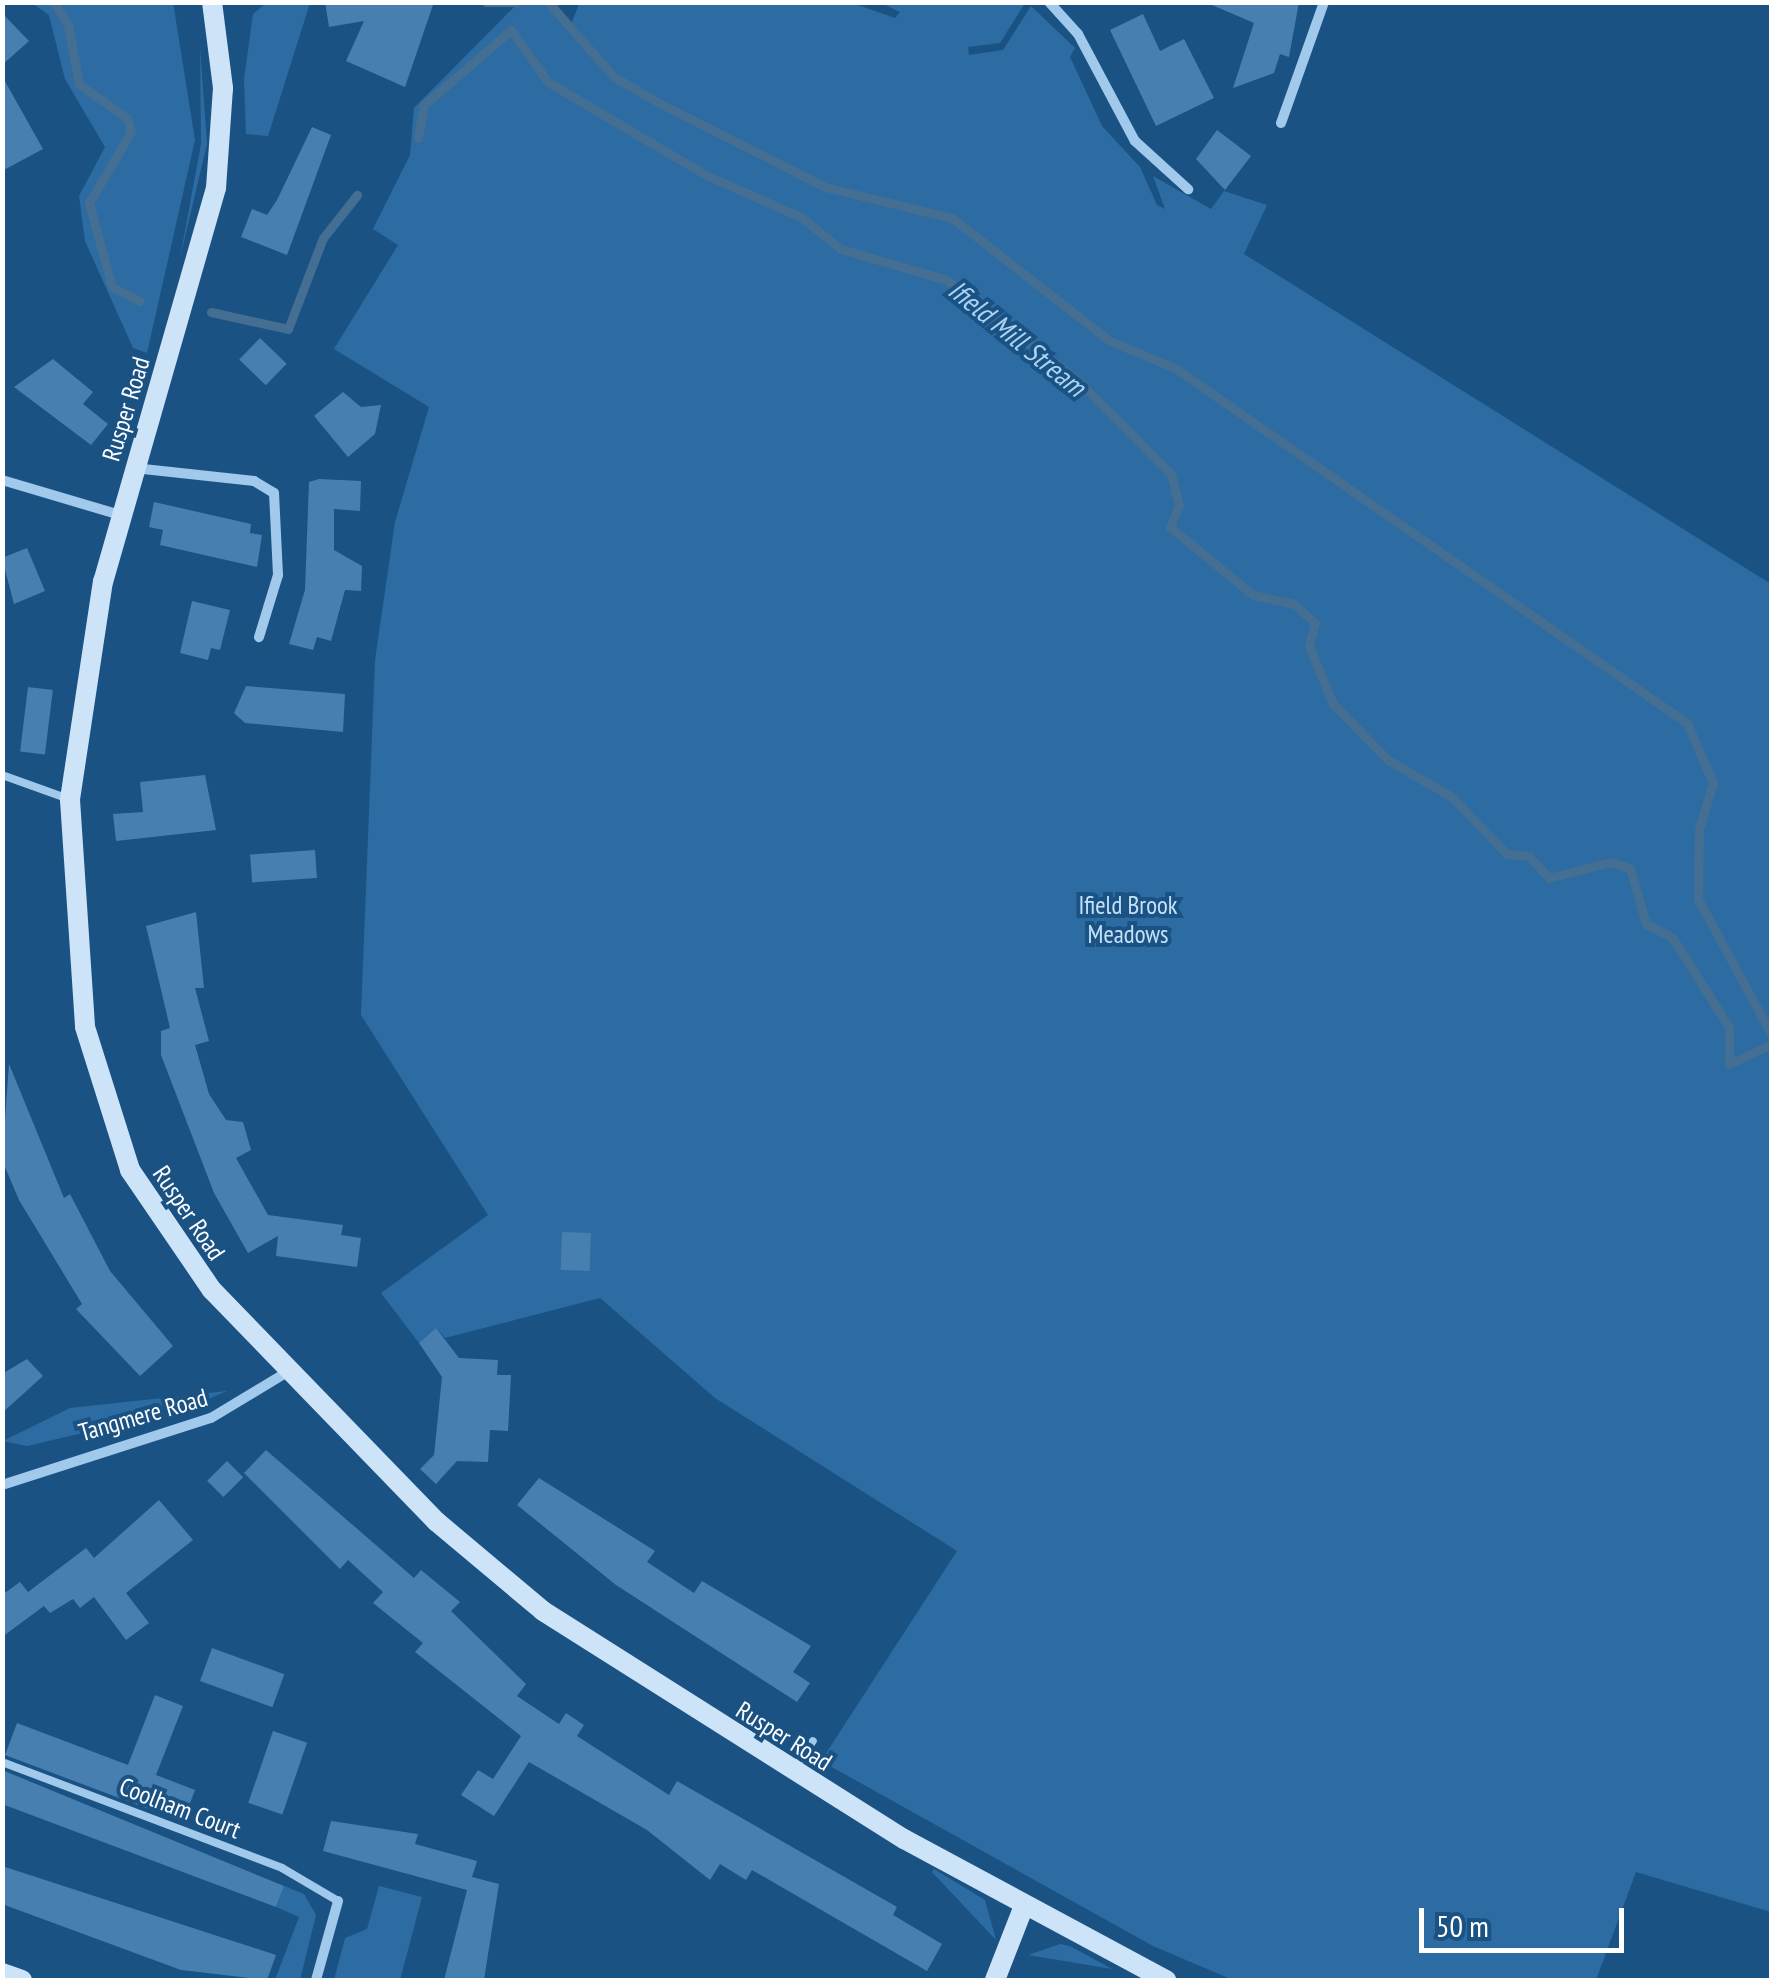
<!DOCTYPE html>
<html>
<head>
<meta charset="utf-8">
<style>
  body { margin:0 }
  #map { position:relative; width:1774px; height:1983px; overflow:hidden; background:#1a5284; font-family:"PT Sans Narrow",sans-serif }
  div>[style] { position:absolute }
  [style*='--x'] { left:calc(var(--x)*1px); top:calc(var(--y)*1px); width:calc(var(--w)*1px); rotate:calc(var(--a)*1deg) }
  .green>* { inset:0; background:#2d6ca2 }
  .stream>* { height:9px; margin:-4.5px; padding:0 4.5px; transform-origin:4.5px; border-radius:4.5px; background:#446e92 }
  .building>* { inset:0; background:#477fb0; transform-origin:0 0 }
  .lane>* { height:8px; margin:-4px; padding:0 4px; transform-origin:4px; border-radius:4px; background:#a0c9eb }
  .street>* { height:10px; margin:-5px; padding:0 5px; transform-origin:5px; border-radius:5px; background:#a0c9eb }
  .secondary>* { height:20px; margin:-10px; padding:0 10px; transform-origin:10px; border-radius:10px; background:#cce3f8 }
  span { translate:-50% -50%; white-space:nowrap; text-align:center; line-height:1.15; -webkit-text-stroke:8px #1a5284; paint-order:stroke }
  .street-label { font-size:25px; color:#fff }
  .park-label { font-size:25px; color:#c5e1f8 }
  .water-label { font-size:28px; color:#abd3f3; font-style:italic }
  .frame { position:absolute; inset:0; border:5px solid #fff; pointer-events:none }
  .scale { position:absolute; left:1419px; top:1908px; width:205px; height:45px; box-sizing:border-box; border:5px solid #fff; border-top:0; padding-left:12px; font-size:30px; line-height:35px; white-space:nowrap; color:#fff; -webkit-text-stroke:8px #1a5284; paint-order:stroke }
</style>
</head>
<body>
<div id="map">
  <div class="green">
    <div style="clip-path:polygon(173px 2px,195px 140px,147px 353px,133px 348px,85px 241px,79px 196px,105px 147px,65px 79px,49px 15px,32px 3px)"></div>
    <div style="clip-path:polygon(580px 2px,855px 4px,895px 18px,900px 12px,881px 3px,1025px 3px,1000px 43px,968px 47px,969px 55px,1003px 50px,1031px 6px,1075px 48px,1070px 57px,1102px 126px,1140px 167px,1157px 205px,1165px 209px,1153px 176px,1211px 209px,1224px 191px,1267px 205px,1244px 254px,1771px 584px,1771px 1912px,1636px 1872px,1596px 1980px,1233px 1980px,1153px 1946px,821px 1761px,957px 1551px,715px 1398px,600px 1298px,445px 1338px,436px 1328px,419px 1343px,381px 1293px,488px 1215px,361px 1015px,375px 660px,395px 522px,429px 407px,334px 349px,398px 245px,373px 229px,410px 155px,414px 108px,518px 3px,556px 3px,571px 24px)"></div>
    <div style="clip-path:polygon(266px 3px,310px 3px,268px 136px,246px 134px,244px 79px,253px 14px)"></div>
    <div style="clip-path:polygon(200px 47px,207px 144px,180px 258px,201px 144px)"></div>
    <div style="clip-path:polygon(227px 1391px,186px 1409px,27px 1446px,3px 1441px,70px 1408px)"></div>
    <div style="clip-path:polygon(934px 1869px,985px 1900px,996px 1940px,932px 1872px)"></div>
    <div style="clip-path:polygon(284px 1886px,304px 1894px,316px 1915px,300px 1980px,275px 1980px,299px 1917px,276px 1907px)"></div>
    <div style="clip-path:polygon(379px 1886px,422px 1897px,400px 1980px,334px 1980px,345px 1938px,367px 1929px)"></div>
    <div style="clip-path:polygon(1060px 1944px,1070px 1946px,1112px 1969px,1028px 1955px)"></div>
  </div>
  <div class="stream">
    <div style="--x:54;--y:2;--w:27;--a:59"></div>
    <div style="--x:68;--y:25;--w:60;--a:79.4"></div>
    <div style="--x:79;--y:84;--w:59;--a:35.3"></div>
    <div style="--x:127;--y:118;--w:15;--a:74"></div>
    <div style="--x:131;--y:132;--w:82;--a:120.6"></div>
    <div style="--x:89;--y:203;--w:87;--a:74.7"></div>
    <div style="--x:112;--y:287;--w:31;--a:27"></div>
    <div style="--x:486;--y:2;--w:31;--a:0"></div>
    <div style="--x:548;--y:2;--w:100;--a:48.7"></div>
    <div style="--x:614;--y:77;--w:54;--a:29.9"></div>
    <div style="--x:661;--y:104;--w:184;--a:26.8"></div>
    <div style="--x:825;--y:187;--w:131;--a:13.7"></div>
    <div style="--x:952;--y:218;--w:200;--a:37.9"></div>
    <div style="--x:1110;--y:341;--w:70;--a:22.6"></div>
    <div style="--x:1175;--y:368;--w:623;--a:34.74"></div>
    <div style="--x:1687;--y:723;--w:65;--a:66.6"></div>
    <div style="--x:1713;--y:783;--w:48;--a:106.9"></div>
    <div style="--x:1699;--y:829;--w:70;--a:90.8"></div>
    <div style="--x:1698;--y:899;--w:156;--a:61.6"></div>
    <div style="--x:418;--y:138;--w:34;--a:-80"></div>
    <div style="--x:424;--y:105;--w:115;--a:-40.8"></div>
    <div style="--x:511;--y:30;--w:64;--a:54.6"></div>
    <div style="--x:548;--y:82;--w:183;--a:30.5"></div>
    <div style="--x:706;--y:175;--w:104;--a:23.9"></div>
    <div style="--x:801;--y:217;--w:51;--a:38.7"></div>
    <div style="--x:841;--y:249;--w:110;--a:16.3"></div>
    <div style="--x:947;--y:280;--w:165;--a:37.6"></div>
    <div style="--x:1078;--y:381;--w:132;--a:45"></div>
    <div style="--x:1171;--y:474;--w:32;--a:76"></div>
    <div style="--x:1179;--y:505;--w:24;--a:112"></div>
    <div style="--x:1170;--y:527;--w:107;--a:39.3"></div>
    <div style="--x:1253;--y:595;--w:42;--a:12.4"></div>
    <div style="--x:1294;--y:604;--w:28;--a:42"></div>
    <div style="--x:1315;--y:623;--w:24;--a:105"></div>
    <div style="--x:1309;--y:646;--w:63;--a:67.5"></div>
    <div style="--x:1333;--y:704;--w:78;--a:45.5"></div>
    <div style="--x:1388;--y:760;--w:74;--a:30"></div>
    <div style="--x:1452;--y:797;--w:79;--a:46"></div>
    <div style="--x:1507;--y:854;--w:22;--a:5"></div>
    <div style="--x:1529;--y:856;--w:30;--a:48"></div>
    <div style="--x:1549;--y:878;--w:64;--a:-14.5"></div>
    <div style="--x:1611;--y:862;--w:20;--a:18"></div>
    <div style="--x:1630;--y:868;--w:58;--a:74.1"></div>
    <div style="--x:1646;--y:924;--w:29;--a:27"></div>
    <div style="--x:1672;--y:937;--w:107;--a:57.7"></div>
    <div style="--x:1729;--y:1027;--w:37;--a:90"></div>
    <div style="--x:1729;--y:1064;--w:47;--a:-24.9"></div>
    <div style="--x:211;--y:312;--w:79;--a:12.4"></div>
    <div style="--x:288;--y:329;--w:97;--a:-69"></div>
    <div style="--x:323;--y:238;--w:55;--a:-51.7"></div>
  </div>
  <div class="building">
    <div style="clip-path:polygon(325px 2px,434px 2px,405px 87px,346px 61px,364px 21px,329px 27px)"></div>
    <div style="clip-path:polygon(1205px 2px,1299px 2px,1289px 57px,1280px 54px,1274px 73px,1233px 88px,1254px 23px)"></div>
    <div style="clip-path:polygon(2px 13px,29px 41px,2px 65px)"></div>
    <div style="clip-path:polygon(1143px 14px,1160px 51px,1184px 39px,1214px 98px,1156px 126px,1110px 30px)"></div>
    <div style="clip-path:polygon(2px 76px,43px 149px,2px 171px)"></div>
    <div style="clip-path:polygon(312px 127px,331px 135px,287px 255px,241px 237px,252px 209px,267px 215px,277px 200px)"></div>
    <div style="clip-path:polygon(1217px 130px,1251px 156px,1225px 190px,1196px 159px)"></div>
    <div style="left:260px;top:338px;width:37px;height:30px;rotate:44deg"></div>
    <div style="clip-path:polygon(53px 359px,93px 392px,83px 404px,108px 424px,91px 445px,14px 387px)"></div>
    <div style="clip-path:polygon(343px 392px,361px 407px,381px 405px,375px 434px,348px 457px,314px 416px)"></div>
    <div style="clip-path:polygon(319px 479px,361px 481px,360px 511px,334px 509px,334px 550px,362px 566px,361px 591px,345px 590px,331px 641px,317px 637px,313px 650px,289px 644px,305px 590px,309px 482px)"></div>
    <div style="clip-path:polygon(154px 502px,251px 524px,250px 533px,262px 535px,257px 567px,160px 545px,163px 530px,149px 527px)"></div>
    <div style="clip-path:polygon(27px 548px,45px 591px,14px 604px,2px 558px)"></div>
    <div style="clip-path:polygon(192px 601px,230px 610px,220px 650px,211px 648px,208px 660px,180px 653px)"></div>
    <div style="clip-path:polygon(246px 686px,345px 694px,343px 732px,245px 723px,234px 713px)"></div>
    <div style="left:28px;top:687px;width:25px;height:65px;rotate:7deg"></div>
    <div style="clip-path:polygon(205px 775px,216px 830px,116px 841px,113px 814px,143px 812px,140px 782px)"></div>
    <div style="left:315px;top:850px;width:28px;height:65px;rotate:86deg"></div>
    <div style="clip-path:polygon(196px 912px,204px 988px,195px 988px,209px 1041px,195px 1045px,209px 1094px,226px 1120px,243px 1122px,251px 1150px,236px 1158px,268px 1215px,343px 1225px,341px 1235px,361px 1238px,357px 1267px,276px 1256px,278px 1236px,248px 1253px,214px 1193px,161px 1055px,161px 1031px,170px 1028px,146px 926px)"></div>
    <div style="clip-path:polygon(9px 1064px,64px 1198px,70px 1194px,110px 1271px,173px 1346px,140px 1376px,76px 1309px,82px 1304px,19px 1200px,2px 1160px)"></div>
    <div style="left:562px;top:1232px;width:29px;height:38px;rotate:2deg"></div>
    <div style="clip-path:polygon(436px 1328px,459px 1358px,498px 1360px,497px 1375px,511px 1375px,508px 1431px,490px 1430px,488px 1462px,457px 1461px,436px 1484px,420px 1469px,434px 1455px,442px 1377px,419px 1343px)"></div>
    <div style="clip-path:polygon(27px 1359px,43px 1376px,2px 1413px,2px 1374px)"></div>
    <div style="clip-path:polygon(266px 1450px,414px 1578px,421px 1570px,460px 1602px,451px 1611px,526px 1684px,517px 1696px,559px 1724px,566px 1713px,584px 1725px,577px 1736px,669px 1795px,677px 1781px,897px 1907px,893px 1915px,942px 1944px,927px 1971px,752px 1870px,746px 1880px,720px 1864px,710px 1880px,647px 1830px,529px 1762px,494px 1816px,461px 1795px,478px 1770px,493px 1779px,521px 1736px,415px 1652px,423px 1643px,373px 1603px,383px 1592px,348px 1560px,340px 1569px,244px 1473px)"></div>
    <div style="left:227px;top:1461px;width:23px;height:28px;rotate:45deg"></div>
    <div style="clip-path:polygon(539px 1478px,655px 1551px,647px 1562px,694px 1593px,702px 1581px,811px 1646px,793px 1672px,810px 1683px,797px 1702px,616px 1585px,517px 1505px)"></div>
    <div style="clip-path:polygon(159px 1500px,193px 1540px,126px 1593px,149px 1623px,126px 1640px,94px 1597px,80px 1608px,73px 1599px,50px 1613px,44px 1606px,2px 1637px,2px 1595px,20px 1582px,28px 1592px,86px 1548px,94px 1558px)"></div>
    <div style="left:212px;top:1648px;width:77px;height:35px;rotate:20deg"></div>
    <div style="clip-path:polygon(155px 1695px,183px 1706px,156px 1775px,195px 1790px,183px 1822px,5px 1755px,17px 1723px,128px 1765px)"></div>
    <div style="left:273px;top:1731px;width:36px;height:76px;rotate:19deg"></div>
    <div style="clip-path:polygon(2px 1770px,284px 1886px,276px 1907px,2px 1804px)"></div>
    <div style="clip-path:polygon(331px 1821px,418px 1834px,415px 1844px,477px 1861px,472px 1877px,499px 1884px,484px 1980px,444px 1980px,467px 1890px,323px 1851px)"></div>
    <div style="clip-path:polygon(2px 1866px,276px 1955px,267px 1980px,181px 1970px,2px 1904px)"></div>
  </div>
  <div class="lane">
    <div style="--x:2;--y:775;--w:71;--a:19.7"></div>
    <div style="--x:2;--y:1762;--w:299;--a:20.7"></div>
    <div style="--x:282;--y:1868;--w:65;--a:30.5"></div>
    <div style="--x:796;--y:1766;--w:30;--a:-56"></div>
  </div>
  <div class="street">
    <div style="--x:1049;--y:2;--w:43;--a:47.8"></div>
    <div style="--x:1078;--y:34;--w:121;--a:62"></div>
    <div style="--x:1135;--y:141;--w:72;--a:42.2"></div>
    <div style="--x:1281;--y:123;--w:128;--a:-70.4"></div>
    <div style="--x:134;--y:468;--w:121;--a:6.2"></div>
    <div style="--x:254;--y:481;--w:23;--a:31"></div>
    <div style="--x:274;--y:493;--w:82;--a:87.2"></div>
    <div style="--x:278;--y:575;--w:65;--a:107"></div>
    <div style="--x:2;--y:480;--w:123;--a:16.5"></div>
    <div style="--x:2;--y:1485;--w:219;--a:-17.8"></div>
    <div style="--x:211;--y:1418;--w:91;--a:-31.1"></div>
    <div style="--x:316;--y:1980;--w:82;--a:-74.4"></div>
  </div>
  <div class="secondary">
    <div style="--x:212;--y:2;--w:87;--a:82.7"></div>
    <div style="--x:223;--y:88;--w:100;--a:94"></div>
    <div style="--x:216;--y:188;--w:409;--a:106"></div>
    <div style="--x:103;--y:581;--w:221;--a:98.6"></div>
    <div style="--x:70;--y:800;--w:227;--a:86.2"></div>
    <div style="--x:85;--y:1027;--w:150;--a:72.5"></div>
    <div style="--x:130;--y:1170;--w:145;--a:55.7"></div>
    <div style="--x:212;--y:1290;--w:323;--a:45.9"></div>
    <div style="--x:437;--y:1522;--w:138;--a:40"></div>
    <div style="--x:543;--y:1611;--w:427;--a:32.3"></div>
    <div style="--x:904;--y:1839;--w:298;--a:28.3"></div>
    <div style="--x:2;--y:1973;--w:21;--a:19"></div>
    <div style="--x:995;--y:1980;--w:77;--a:-68.7"></div>
  </div>
  <div class="street-label">
    <span style="left:126px;top:409px;rotate:-73deg">Rusper Road</span>
    <span style="left:189px;top:1213px;rotate:56deg">Rusper Road</span>
    <span style="left:143px;top:1415px;rotate:-16deg">Tangmere Road</span>
    <span style="left:784px;top:1736px;rotate:32deg">Rusper Road</span>
    <span style="left:180px;top:1808px;rotate:21deg">Coolham Court</span>
  </div>
  <div class="park-label">
    <span style="left:1128px;top:920px">Ifield Brook<br>Meadows</span>
  </div>
  <div class="water-label">
    <span style="left:1017px;top:338px;rotate:39deg">Ifield Mill Stream</span>
  </div>
  <div class="frame"></div>
  <div class="scale">50 m</div>
</div>
</body>
</html>
